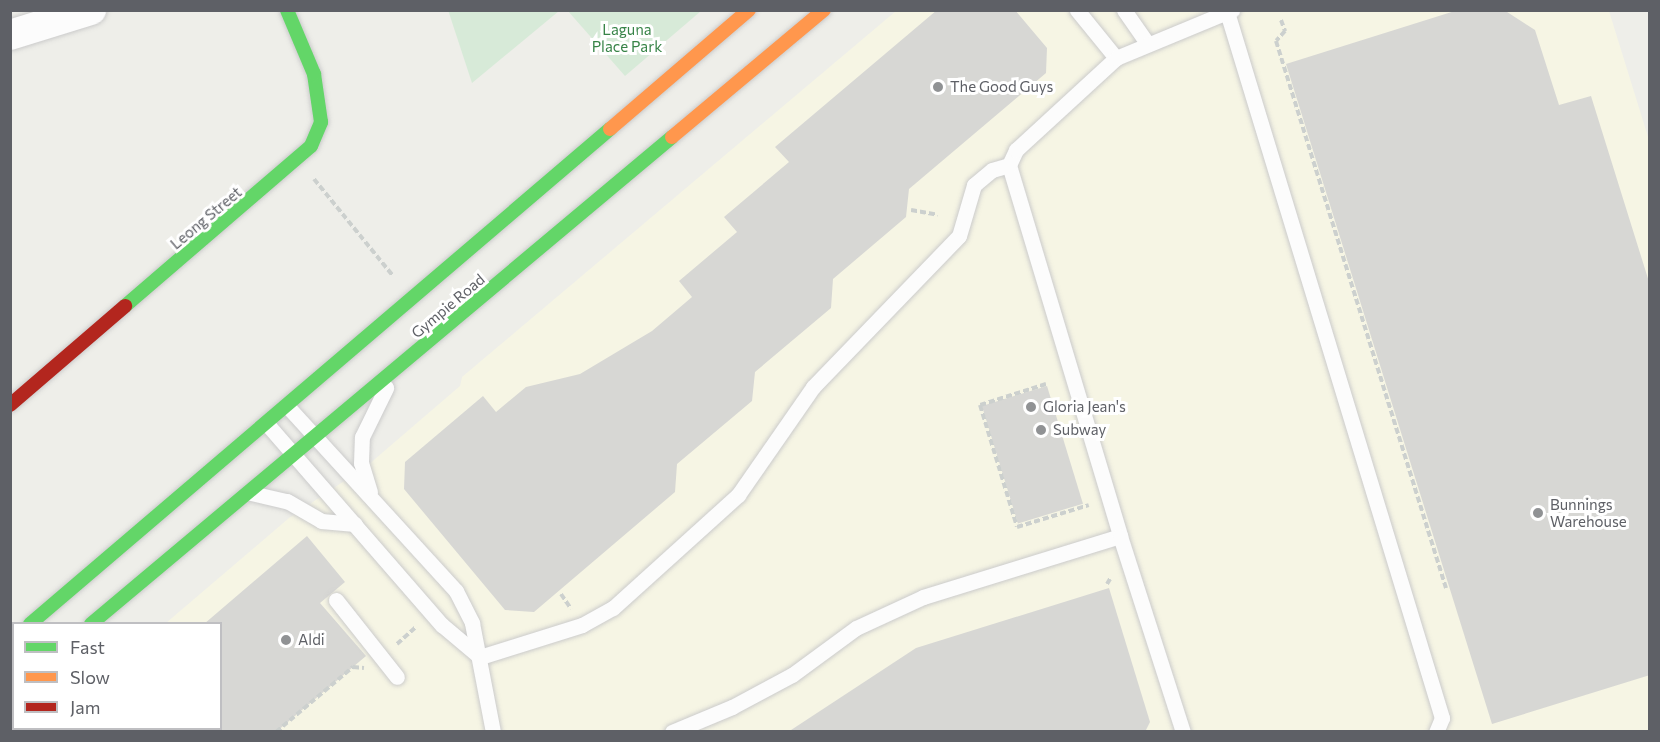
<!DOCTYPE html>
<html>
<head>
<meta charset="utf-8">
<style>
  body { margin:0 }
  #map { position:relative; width:1660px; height:742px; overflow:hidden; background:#eeeee9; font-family:Commissioner,sans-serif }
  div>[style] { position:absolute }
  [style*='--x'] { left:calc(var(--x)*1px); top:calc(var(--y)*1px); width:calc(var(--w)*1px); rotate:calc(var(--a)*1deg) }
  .commercial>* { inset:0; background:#f6f5e4 }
  .green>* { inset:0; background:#d7ead8 }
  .building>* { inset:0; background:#d7d7d4; transform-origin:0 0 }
  .path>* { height:4px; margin-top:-2px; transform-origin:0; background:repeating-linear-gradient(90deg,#ccd0ce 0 6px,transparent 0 9px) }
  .roads { filter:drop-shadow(0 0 2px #cbcbcb) drop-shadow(0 0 2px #cbcbcb) }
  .lane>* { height:15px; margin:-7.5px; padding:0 7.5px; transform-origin:7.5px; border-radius:7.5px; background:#fcfcfc }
  .street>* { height:30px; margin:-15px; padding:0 15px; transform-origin:15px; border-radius:15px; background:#fcfcfc }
  .fast>* { height:14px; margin:-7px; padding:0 7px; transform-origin:7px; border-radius:7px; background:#63d668 }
  .slow>* { height:14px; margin:-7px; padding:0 7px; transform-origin:7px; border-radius:7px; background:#ff974d }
  .jam>* { height:14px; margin:-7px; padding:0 7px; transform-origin:7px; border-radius:7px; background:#b3261e }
  .dots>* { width:16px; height:16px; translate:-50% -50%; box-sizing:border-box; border:3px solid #fff; border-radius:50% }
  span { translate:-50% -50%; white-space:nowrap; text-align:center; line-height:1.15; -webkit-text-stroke:6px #fff; paint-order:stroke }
  .park-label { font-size:15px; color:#388448 }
  .poi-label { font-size:15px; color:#5e6066 }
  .left { translate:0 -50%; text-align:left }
  .street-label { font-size:15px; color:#5e6066 }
  .frame { position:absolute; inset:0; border:12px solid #5e6066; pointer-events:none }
  .legend { position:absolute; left:12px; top:622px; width:210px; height:108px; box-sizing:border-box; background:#fff; border:2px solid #bfbfc2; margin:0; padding:8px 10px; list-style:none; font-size:18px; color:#5e6066 }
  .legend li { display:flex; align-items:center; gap:12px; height:30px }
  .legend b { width:30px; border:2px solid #bfbfc2 }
</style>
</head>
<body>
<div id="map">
  <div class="commercial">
    <div style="clip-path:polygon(896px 11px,1609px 11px,1649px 140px,1649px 731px,103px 732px,220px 728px,220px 624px,166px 623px,289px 518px,368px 465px,460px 386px,462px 377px)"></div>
  </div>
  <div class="green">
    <div style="clip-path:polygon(448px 10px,559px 10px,559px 11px,472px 83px)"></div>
    <div style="clip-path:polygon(568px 11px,701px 11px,625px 76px)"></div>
  </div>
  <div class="building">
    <div style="clip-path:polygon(937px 10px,1015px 10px,1047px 48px,1046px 73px,909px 189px,906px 217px,833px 279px,831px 308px,755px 372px,752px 401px,677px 464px,675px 492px,534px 612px,505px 610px,404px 489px,405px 462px,483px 396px,496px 412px,526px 387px,580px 374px,652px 331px,692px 297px,679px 281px,737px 232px,724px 217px,789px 162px,775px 147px)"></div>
    <div style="clip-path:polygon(1458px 10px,1504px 10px,1535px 30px,1559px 105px,1591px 96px,1650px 285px,1650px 675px,1492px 724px,1286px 64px)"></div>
    <div style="left:1047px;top:386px;width:123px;height:68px;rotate:73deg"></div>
    <div style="clip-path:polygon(307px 536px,345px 582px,320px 603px,366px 656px,276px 732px,161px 732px,220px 728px,220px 624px,204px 624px)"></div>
    <div style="clip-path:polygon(1109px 588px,1150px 722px,1145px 732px,788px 732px,916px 648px)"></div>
  </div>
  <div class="path">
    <div style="--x:1281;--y:20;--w:12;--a:70"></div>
    <div style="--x:1285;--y:31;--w:13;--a:132"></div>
    <div style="--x:1276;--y:41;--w:573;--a:72.74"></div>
    <div style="--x:314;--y:179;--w:125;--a:50.8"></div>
    <div style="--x:911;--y:210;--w:27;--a:10"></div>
    <div style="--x:1046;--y:384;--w:69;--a:162.3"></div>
    <div style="--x:980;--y:405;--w:127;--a:73.1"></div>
    <div style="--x:1017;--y:527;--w:75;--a:-17"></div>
    <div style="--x:1107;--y:584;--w:6;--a:-59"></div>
    <div style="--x:561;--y:594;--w:18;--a:56"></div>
    <div style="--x:397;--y:644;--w:25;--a:-42"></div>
    <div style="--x:276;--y:732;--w:101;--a:-40.2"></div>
    <div style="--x:353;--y:667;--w:11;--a:5"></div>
  </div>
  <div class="roads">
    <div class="lane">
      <div style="--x:1077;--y:10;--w:62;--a:50.9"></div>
      <div style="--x:1124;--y:10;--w:40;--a:55.1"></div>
      <div style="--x:1227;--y:12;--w:738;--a:73.06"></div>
      <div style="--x:1442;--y:718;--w:15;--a:113"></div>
      <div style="--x:1009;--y:165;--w:387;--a:73.3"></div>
      <div style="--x:288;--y:407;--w:249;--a:47.6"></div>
      <div style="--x:456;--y:591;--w:36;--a:63"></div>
      <div style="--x:472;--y:623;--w:111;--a:79.1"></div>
      <div style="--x:267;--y:424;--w:267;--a:49"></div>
      <div style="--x:442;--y:625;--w:50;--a:40.1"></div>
      <div style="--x:370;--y:492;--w:30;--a:-107"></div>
      <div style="--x:361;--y:463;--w:26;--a:-88"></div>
      <div style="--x:362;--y:437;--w:55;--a:-63.9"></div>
      <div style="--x:251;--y:493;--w:37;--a:13"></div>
      <div style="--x:287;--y:501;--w:39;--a:30"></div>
      <div style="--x:321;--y:521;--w:34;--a:5"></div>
      <div style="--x:336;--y:600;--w:98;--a:51.6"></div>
      <div style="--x:480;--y:657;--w:107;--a:-17.4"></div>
      <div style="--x:582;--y:625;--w:35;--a:-29"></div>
      <div style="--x:613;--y:608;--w:169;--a:-42.1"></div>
      <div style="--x:738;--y:495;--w:131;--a:-55.2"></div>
      <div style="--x:813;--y:387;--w:210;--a:-46"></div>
      <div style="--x:959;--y:236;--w:53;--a:-73.6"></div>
      <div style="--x:974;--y:185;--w:23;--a:-40"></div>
      <div style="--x:992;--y:170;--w:18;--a:-16"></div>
      <div style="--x:1009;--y:165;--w:17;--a:-65"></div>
      <div style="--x:1016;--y:150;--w:136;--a:-42.6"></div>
      <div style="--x:1116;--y:58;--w:126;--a:-22.5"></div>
      <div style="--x:672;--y:732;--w:65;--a:-22.6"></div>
      <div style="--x:732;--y:707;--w:68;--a:-28.1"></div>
      <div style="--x:792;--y:675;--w:79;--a:-36.3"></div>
      <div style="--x:856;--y:628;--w:74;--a:-24.8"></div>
      <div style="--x:923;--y:597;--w:206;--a:-17.2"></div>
      <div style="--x:1120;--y:536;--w:206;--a:72.2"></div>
    </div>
    <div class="street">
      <div style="--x:10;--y:35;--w:85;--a:-17.2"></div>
    </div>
    <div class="fast">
      <div style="--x:125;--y:306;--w:245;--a:-40.7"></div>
      <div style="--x:311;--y:146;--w:26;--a:-67"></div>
      <div style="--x:321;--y:122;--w:49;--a:-98.3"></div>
      <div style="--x:314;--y:74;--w:69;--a:-112.9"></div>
      <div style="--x:30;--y:624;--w:763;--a:-40.48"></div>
      <div style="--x:91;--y:624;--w:758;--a:-39.97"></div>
    </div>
    <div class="slow">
      <div style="--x:610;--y:129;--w:183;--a:-40.6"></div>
      <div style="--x:672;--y:137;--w:198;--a:-39.9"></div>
      <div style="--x:10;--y:692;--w:5;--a:-37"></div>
    </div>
    <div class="jam">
      <div style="--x:10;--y:405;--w:152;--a:-40.7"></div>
    </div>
  </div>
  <div class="dots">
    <div style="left:938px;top:87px;background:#909294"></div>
    <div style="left:1031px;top:407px;background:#909294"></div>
    <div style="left:1041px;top:430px;background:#909294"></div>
    <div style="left:1538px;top:513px;background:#909294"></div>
    <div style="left:286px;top:640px;background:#909294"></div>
  </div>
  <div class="park-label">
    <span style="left:627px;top:38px">Laguna<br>Place Park</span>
  </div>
  <div class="poi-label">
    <span class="left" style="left:950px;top:87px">The Good Guys</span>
    <span class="left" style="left:1043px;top:407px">Gloria Jean's</span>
    <span class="left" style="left:1053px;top:430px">Subway</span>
    <span class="left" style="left:1550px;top:513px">Bunnings<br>Warehouse</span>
    <span class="left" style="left:298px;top:640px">Aldi</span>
  </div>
  <div class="street-label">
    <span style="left:206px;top:218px;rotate:-40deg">Leong Street</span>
    <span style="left:448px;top:306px;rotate:-40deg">Gympie Road</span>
  </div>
  <div class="frame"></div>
  <ul class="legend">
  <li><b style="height:8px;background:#63d668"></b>Fast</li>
  <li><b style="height:8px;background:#ff974d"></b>Slow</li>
  <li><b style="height:8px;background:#b3261e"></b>Jam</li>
  </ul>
</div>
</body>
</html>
